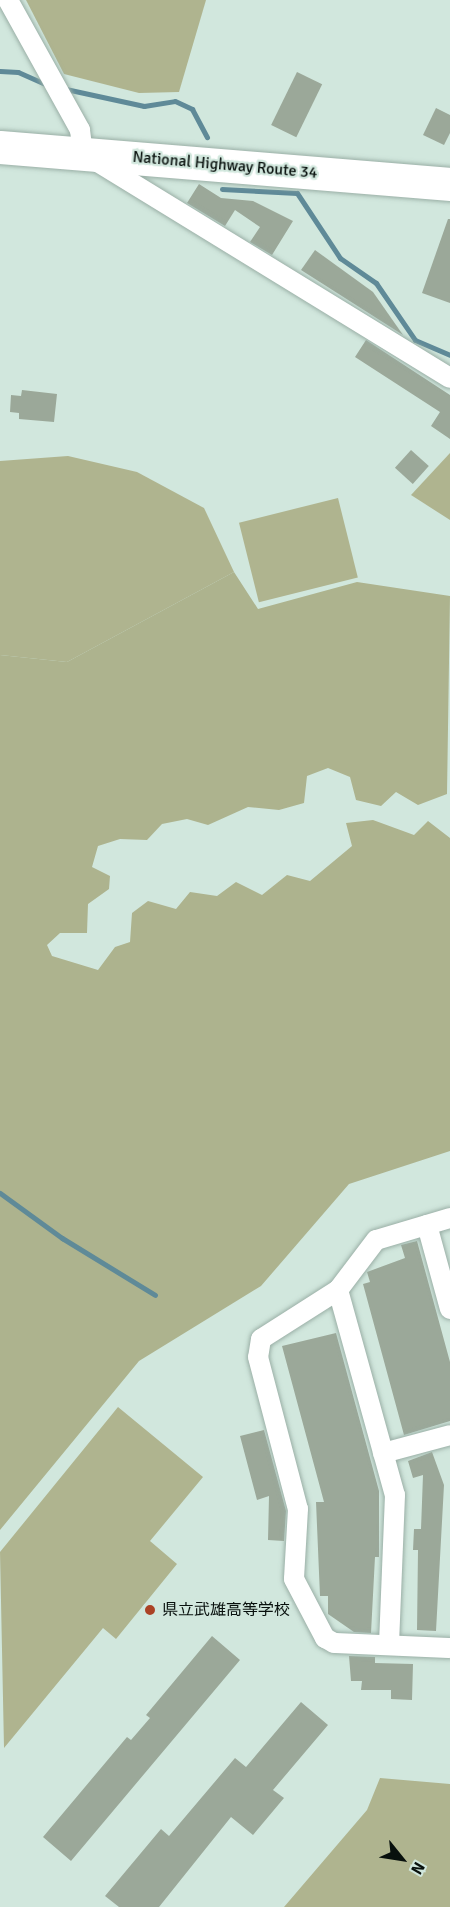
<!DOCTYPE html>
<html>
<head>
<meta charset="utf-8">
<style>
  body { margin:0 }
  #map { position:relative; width:450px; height:1907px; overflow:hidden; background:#d1e7dd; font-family:Signika,"Noto Sans JP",sans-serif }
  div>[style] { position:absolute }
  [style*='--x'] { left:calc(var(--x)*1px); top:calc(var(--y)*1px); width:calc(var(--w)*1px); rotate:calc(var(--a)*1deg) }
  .green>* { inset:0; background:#afb48f; transform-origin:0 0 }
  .forest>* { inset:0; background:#adb38e }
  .stream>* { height:5px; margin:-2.5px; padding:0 2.5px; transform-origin:2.5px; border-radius:2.5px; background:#5f8a98 }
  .building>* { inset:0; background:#9ba899; transform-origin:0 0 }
  .roads { filter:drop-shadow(0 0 2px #9aafa6) drop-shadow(0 0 2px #9aafa6) }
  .street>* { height:20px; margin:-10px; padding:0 10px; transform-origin:10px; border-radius:10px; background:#fff }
  .highway>* { height:33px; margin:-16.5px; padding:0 16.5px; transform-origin:16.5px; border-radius:16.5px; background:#fff }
  .dots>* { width:16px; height:16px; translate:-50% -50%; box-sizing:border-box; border:3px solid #d1e7dd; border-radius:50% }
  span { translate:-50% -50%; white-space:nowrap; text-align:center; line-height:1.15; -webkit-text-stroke:4.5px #d1e7dd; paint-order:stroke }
  .street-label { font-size:16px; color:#08100d }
  .poi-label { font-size:16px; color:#08100d }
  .left { translate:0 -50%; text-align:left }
  .north { position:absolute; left:372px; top:1829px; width:60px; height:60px; -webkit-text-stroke:4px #d1e7dd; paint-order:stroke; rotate:120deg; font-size:16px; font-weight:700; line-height:24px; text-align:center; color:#08100d }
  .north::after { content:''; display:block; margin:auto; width:21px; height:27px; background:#08100d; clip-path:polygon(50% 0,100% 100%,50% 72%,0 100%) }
</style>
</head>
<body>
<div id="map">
  <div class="green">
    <div style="clip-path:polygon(26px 0,206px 0,179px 92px,139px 93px,64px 74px)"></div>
    <div style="clip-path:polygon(450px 453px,450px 520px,411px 495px)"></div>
    <div style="clip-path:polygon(68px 456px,137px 472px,204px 508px,234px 572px,67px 662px,0 655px,0 461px)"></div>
    <div style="left:338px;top:498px;width:82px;height:102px;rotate:76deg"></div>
    <div style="clip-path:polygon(118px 1407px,203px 1477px,150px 1541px,177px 1564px,116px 1639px,103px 1628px,4px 1748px,0 1552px)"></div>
    <div style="clip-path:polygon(380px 1778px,450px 1784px,450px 1907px,284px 1907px,367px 1810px)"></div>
  </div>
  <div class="forest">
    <div style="clip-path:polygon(234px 572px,258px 609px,357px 582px,450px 596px,447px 794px,418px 805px,396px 792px,381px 806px,356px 800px,350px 777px,328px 768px,307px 776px,304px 803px,279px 810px,248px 807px,208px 825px,187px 819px,162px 824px,147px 840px,120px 839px,98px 846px,92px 867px,110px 876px,109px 889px,88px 904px,87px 933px,60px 933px,47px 945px,52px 956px,98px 970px,115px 947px,130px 942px,132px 913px,148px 901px,176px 909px,190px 892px,217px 896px,236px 882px,262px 895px,287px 875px,310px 881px,352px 846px,346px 823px,373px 820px,414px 835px,428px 821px,450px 838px,450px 1151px,349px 1184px,261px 1286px,139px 1361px,0 1530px,0 655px,67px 662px)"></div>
  </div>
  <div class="stream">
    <div style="--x:0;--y:71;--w:18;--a:3"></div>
    <div style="--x:18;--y:72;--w:34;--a:24"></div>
    <div style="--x:61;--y:88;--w:85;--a:12.2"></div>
    <div style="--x:144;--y:106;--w:31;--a:-9"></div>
    <div style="--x:175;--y:101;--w:19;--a:25"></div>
    <div style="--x:192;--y:109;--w:32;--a:62"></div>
    <div style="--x:222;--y:189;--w:75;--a:3.1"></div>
    <div style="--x:297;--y:193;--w:78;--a:56.5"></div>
    <div style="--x:340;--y:258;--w:44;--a:34.8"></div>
    <div style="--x:376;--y:283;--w:69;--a:55.6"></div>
    <div style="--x:415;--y:340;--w:38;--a:23"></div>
    <div style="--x:0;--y:1193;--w:77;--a:36"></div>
    <div style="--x:62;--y:1238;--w:109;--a:31.5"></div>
  </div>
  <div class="building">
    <div style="left:297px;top:72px;width:28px;height:59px;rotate:26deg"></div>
    <div style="clip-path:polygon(436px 108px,450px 115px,450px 133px,444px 145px,423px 135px)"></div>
    <div style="clip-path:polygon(199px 184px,221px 198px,253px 201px,293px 221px,272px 255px,250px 242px,260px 227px,235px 210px,225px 226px,187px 203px)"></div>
    <div style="clip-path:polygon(448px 219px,450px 219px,450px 303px,422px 293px)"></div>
    <div style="clip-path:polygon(315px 250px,373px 292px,403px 335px,301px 270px)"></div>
    <div style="clip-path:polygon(366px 340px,450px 395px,450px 439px,431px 426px,440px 412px,355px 357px)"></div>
    <div style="clip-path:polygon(22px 390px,57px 394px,54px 422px,19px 419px,19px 413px,10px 412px,11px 395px,21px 396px)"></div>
    <div style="left:411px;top:450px;width:24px;height:24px;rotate:42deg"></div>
    <div style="clip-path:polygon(417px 1241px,450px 1362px,450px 1421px,404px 1435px,363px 1284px,370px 1282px,367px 1272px,405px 1258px,401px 1245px)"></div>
    <div style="clip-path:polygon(336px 1333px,379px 1491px,379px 1557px,375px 1557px,371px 1633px,354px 1632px,328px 1614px,328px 1596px,320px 1596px,316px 1502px,324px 1502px,282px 1346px)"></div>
    <div style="clip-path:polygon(264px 1430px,286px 1511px,284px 1541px,268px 1540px,269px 1496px,257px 1500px,240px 1436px)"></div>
    <div style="clip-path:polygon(432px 1452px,444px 1485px,436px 1631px,417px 1630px,418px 1550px,413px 1550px,414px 1529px,421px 1529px,423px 1475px,413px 1478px,408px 1461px)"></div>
    <div style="clip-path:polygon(212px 1636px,240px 1660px,71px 1861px,43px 1837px,127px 1737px,131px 1740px,150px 1718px,146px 1715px)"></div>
    <div style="clip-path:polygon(349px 1656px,375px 1657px,375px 1663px,413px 1664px,412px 1700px,391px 1699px,391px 1690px,361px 1690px,362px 1681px,351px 1681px)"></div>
    <div style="clip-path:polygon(301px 1702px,328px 1725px,273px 1790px,284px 1798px,253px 1835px,231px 1817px,159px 1907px,119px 1907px,105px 1896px,161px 1829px,169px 1836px,235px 1758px,246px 1767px)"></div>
  </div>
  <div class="roads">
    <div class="street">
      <div style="--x:8;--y:0;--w:149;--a:61"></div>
      <div style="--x:80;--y:130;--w:23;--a:83"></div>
      <div style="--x:83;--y:153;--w:430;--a:31.5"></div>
      <div style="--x:450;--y:1218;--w:77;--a:163.4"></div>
      <div style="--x:376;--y:1240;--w:63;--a:127.2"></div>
      <div style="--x:338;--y:1290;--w:91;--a:147.5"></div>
      <div style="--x:261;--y:1339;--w:18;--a:99"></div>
      <div style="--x:258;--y:1357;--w:157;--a:75.3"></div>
      <div style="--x:298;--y:1509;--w:70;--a:93.3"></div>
      <div style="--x:294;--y:1579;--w:67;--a:62.3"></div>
      <div style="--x:325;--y:1638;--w:10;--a:29"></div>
      <div style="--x:334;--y:1643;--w:116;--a:2.5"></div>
      <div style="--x:427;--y:1225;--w:87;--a:74.7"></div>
      <div style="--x:338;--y:1290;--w:213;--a:74.5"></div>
      <div style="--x:395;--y:1495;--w:150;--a:92.3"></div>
      <div style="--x:383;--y:1453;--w:69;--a:-15"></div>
    </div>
    <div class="highway">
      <div style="--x:0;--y:147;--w:452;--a:4.7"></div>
    </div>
  </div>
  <div class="dots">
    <div style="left:150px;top:1610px;background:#ab4225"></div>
  </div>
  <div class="street-label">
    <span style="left:225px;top:165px;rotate:5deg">National Highway Route 34</span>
  </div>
  <div class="poi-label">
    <span class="left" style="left:162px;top:1610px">県立武雄高等学校</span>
  </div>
  <div class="north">N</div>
</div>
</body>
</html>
